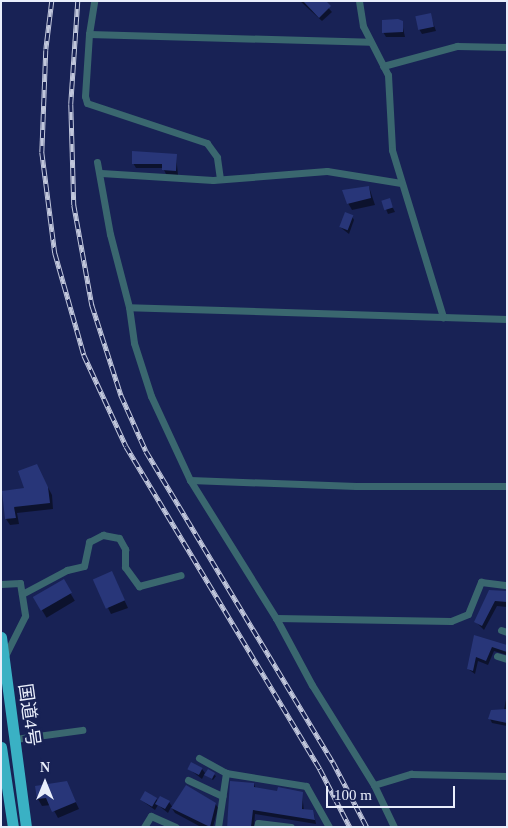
<!DOCTYPE html>
<html>
<head>
<meta charset="utf-8">
<style>
  body { margin:0 }
  #map { position:relative; width:508px; height:828px; overflow:hidden; background:#182255; font-family:"Times New Roman","Noto Sans JP",serif }
  div>[style] { position:absolute }
  [style*='--x'] { left:calc(var(--x)*1px); top:calc(var(--y)*1px); width:calc(var(--w)*1px); rotate:calc(var(--a)*1deg) }
  .shadow>* { inset:0; background:#0007; transform-origin:0 0 }
  .building>* { inset:0; background:#283679; transform-origin:0 0 }
  .minor>* { height:7px; margin:-3.5px; padding:0 3.5px; transform-origin:3.5px; border-radius:3.5px; background:#3a676f }
  .trunk>* { height:11px; margin:-5.5px; padding:0 5.5px; transform-origin:5.5px; border-radius:5.5px; background:#3ab1c4 }
  .rail>* { height:4.5px; margin-top:-2.25px; transform-origin:0; background:repeating-linear-gradient(90deg,#182255 0 8px,#c1c7dc 0 16px); box-sizing:border-box; border-block:1px solid #c1c7dc }
  span { translate:-50% -50%; white-space:nowrap; text-align:center; line-height:1.15; -webkit-text-stroke:5px #182255; paint-order:stroke }
  .street-label { font-size:18px; color:#e9eefb }
  .frame { position:absolute; inset:0; border:2px solid #e9eefb; pointer-events:none }
  .north { position:absolute; left:20px; top:758px; width:50px; height:50px; -webkit-text-stroke:4px #182255; paint-order:stroke; rotate:0deg; font-size:14px; font-weight:700; line-height:20px; text-align:center; color:#e9eefb }
  .north::after { content:''; display:block; margin:auto; width:18px; height:22px; background:#e9eefb; clip-path:polygon(50% 0,100% 100%,50% 72%,0 100%) }
  .scale { position:absolute; left:326px; top:786px; width:129px; height:22px; box-sizing:border-box; border:2px solid #e9eefb; border-top:0; padding-left:6px; font-size:15px; line-height:18px; white-space:nowrap; color:#e9eefb; -webkit-text-stroke:4px #182255; paint-order:stroke }
</style>
</head>
<body>
<div id="map">
  <div class="shadow">
    <div style="clip-path:polygon(300px 1px,322px 1px,332px 12px,322px 21px)"></div>
    <div style="clip-path:polygon(430px 14px,436px 31px,422px 34px,419px 29px)"></div>
    <div style="clip-path:polygon(402px 23px,405px 37px,386px 37px,383px 32px)"></div>
    <div style="clip-path:polygon(176px 155px,178px 175px,166px 174px,163px 168px,136px 168px,133px 163px)"></div>
    <div style="clip-path:polygon(369px 187px,375px 205px,352px 210px,348px 203px)"></div>
    <div style="clip-path:polygon(389px 200px,395px 212px,388px 214px,383px 202px)"></div>
    <div style="clip-path:polygon(352px 216px,354px 220px,349px 234px,340px 227px)"></div>
    <div style="clip-path:polygon(40px 472px,52px 495px,53px 509px,17px 513px,19px 524px,10px 525px,6px 519px)"></div>
    <div style="clip-path:polygon(115px 580px,128px 608px,111px 614px,107px 606px)"></div>
    <div style="left:63px;top:581px;width:23px;height:33px;rotate:59deg"></div>
    <div style="clip-path:polygon(490px 591px,507px 593px,507px 607px,497px 606px,484px 630px,476px 622px)"></div>
    <div style="clip-path:polygon(475px 637px,507px 646px,507px 655px,494px 651px,488px 665px,478px 661px,475px 674px,468px 669px)"></div>
    <div style="clip-path:polygon(507px 694px,507px 726px,492px 723px,490px 719px,504px 710px)"></div>
    <div style="clip-path:polygon(189px 769px,202px 769px,205px 773px,202px 779px)"></div>
    <div style="clip-path:polygon(208px 771px,216px 776px,213px 780px,206px 775px)"></div>
    <div style="clip-path:polygon(232px 783px,254px 784px,256px 789px,278px 792px,302px 793px,304px 811px,314px 814px,316px 824px,255px 814px,254px 827px,227px 827px)"></div>
    <div style="clip-path:polygon(70px 790px,79px 809px,58px 818px,51px 805px,42px 806px,38px 799px)"></div>
    <div style="clip-path:polygon(156px 799px,158px 802px,169px 802px,173px 808px,215px 803px,218px 808px,213px 827px,201px 827px,175px 813px,171px 807px,168px 813px,158px 805px,155px 810px,141px 800px)"></div>
  </div>
  <div class="building">
    <div style="clip-path:polygon(303px 1px,326px 1px,331px 6px,319px 18px)"></div>
    <div style="left:431px;top:13px;width:14px;height:16px;rotate:78deg"></div>
    <div style="clip-path:polygon(398px 19px,403px 21px,403px 32px,382px 33px,382px 20px)"></div>
    <div style="clip-path:polygon(132px 151px,177px 154px,176px 171px,162px 170px,162px 164px,132px 164px)"></div>
    <div style="clip-path:polygon(369px 186px,371px 198px,347px 204px,342px 190px)"></div>
    <div style="left:390px;top:198px;width:10px;height:9px;rotate:73deg"></div>
    <div style="left:345px;top:212px;width:9px;height:16px;rotate:21deg"></div>
    <div style="clip-path:polygon(37px 464px,48px 487px,50px 503px,14px 507px,16px 518px,5px 519px,2px 491px,24px 488px,18px 471px)"></div>
    <div style="left:112px;top:571px;width:32px;height:21px;rotate:66deg"></div>
    <div style="left:64px;top:579px;width:16px;height:36px;rotate:60deg"></div>
    <div style="clip-path:polygon(489px 590px,507px 591px,507px 602px,495px 601px,482px 626px,474px 622px)"></div>
    <div style="clip-path:polygon(474px 635px,507px 645px,507px 652px,492px 647px,486px 661px,476px 657px,473px 671px,467px 669px)"></div>
    <div style="clip-path:polygon(507px 709px,507px 723px,488px 719px,491px 710px)"></div>
    <div style="left:191px;top:762px;width:13px;height:8px;rotate:27deg"></div>
    <div style="clip-path:polygon(208px 769px,215px 773px,212px 779px,204px 775px)"></div>
    <div style="clip-path:polygon(67px 781px,76px 802px,52px 812px,46px 798px,37px 799px,35px 786px)"></div>
    <div style="clip-path:polygon(230px 781px,254px 783px,254px 787px,277px 791px,278px 787px,303px 792px,302px 809px,313px 810px,315px 820px,253px 810px,251px 827px,227px 827px)"></div>
    <div style="clip-path:polygon(186px 785px,216px 803px,210px 827px,171px 808px)"></div>
    <div style="left:145px;top:791px;width:14px;height:10px;rotate:30deg"></div>
    <div style="clip-path:polygon(160px 796px,170px 801px,165px 809px,155px 804px)"></div>
  </div>
  <div class="minor">
    <div style="--x:359;--y:1;--w:25;--a:81"></div>
    <div style="--x:363;--y:26;--w:55;--a:63"></div>
    <div style="--x:388;--y:75;--w:75;--a:86.9"></div>
    <div style="--x:392;--y:150;--w:175;--a:73"></div>
    <div style="--x:443;--y:317;--w:64;--a:1.8"></div>
    <div style="--x:89;--y:34;--w:33;--a:-81"></div>
    <div style="--x:383;--y:66;--w:77;--a:-15.1"></div>
    <div style="--x:457;--y:46;--w:50;--a:1.1"></div>
    <div style="--x:97;--y:162;--w:73;--a:79.8"></div>
    <div style="--x:110;--y:234;--w:75;--a:75.4"></div>
    <div style="--x:101;--y:173;--w:112;--a:3.6"></div>
    <div style="--x:213;--y:180;--w:114;--a:-4.5"></div>
    <div style="--x:327;--y:171;--w:75;--a:9.2"></div>
    <div style="--x:220;--y:179;--w:22;--a:-98"></div>
    <div style="--x:217;--y:157;--w:17;--a:-126"></div>
    <div style="--x:207;--y:143;--w:126;--a:-161.6"></div>
    <div style="--x:87;--y:103;--w:7;--a:-106"></div>
    <div style="--x:85;--y:96;--w:62;--a:-86.3"></div>
    <div style="--x:89;--y:34;--w:281;--a:1.6"></div>
    <div style="--x:443;--y:317;--w:314;--a:-178.2"></div>
    <div style="--x:129;--y:307;--w:36;--a:82"></div>
    <div style="--x:134;--y:343;--w:56;--a:72.2"></div>
    <div style="--x:151;--y:396;--w:93;--a:65.1"></div>
    <div style="--x:190;--y:480;--w:166;--a:2.1"></div>
    <div style="--x:356;--y:486;--w:151;--a:0"></div>
    <div style="--x:190;--y:480;--w:163;--a:58.1"></div>
    <div style="--x:276;--y:618;--w:175;--a:1"></div>
    <div style="--x:451;--y:621;--w:18;--a:-22"></div>
    <div style="--x:468;--y:614;--w:35;--a:-68"></div>
    <div style="--x:481;--y:582;--w:26;--a:7"></div>
    <div style="--x:1;--y:584;--w:19;--a:-3"></div>
    <div style="--x:20;--y:583;--w:33;--a:81"></div>
    <div style="--x:25;--y:616;--w:45;--a:116.6"></div>
    <div style="--x:22;--y:594;--w:51;--a:-28.1"></div>
    <div style="--x:67;--y:570;--w:17;--a:-13"></div>
    <div style="--x:84;--y:566;--w:25;--a:-78"></div>
    <div style="--x:89;--y:542;--w:16;--a:-27"></div>
    <div style="--x:103;--y:535;--w:16;--a:11"></div>
    <div style="--x:119;--y:538;--w:13;--a:61"></div>
    <div style="--x:125;--y:549;--w:18;--a:90"></div>
    <div style="--x:125;--y:567;--w:24;--a:54"></div>
    <div style="--x:139;--y:586;--w:43;--a:-14.7"></div>
    <div style="--x:276;--y:618;--w:76;--a:61.8"></div>
    <div style="--x:312;--y:685;--w:118;--a:58.2"></div>
    <div style="--x:374;--y:785;--w:47;--a:64.5"></div>
    <div style="--x:501;--y:630;--w:6;--a:18"></div>
    <div style="--x:497;--y:656;--w:10;--a:17"></div>
    <div style="--x:15;--y:739;--w:68;--a:-7.7"></div>
    <div style="--x:199;--y:758;--w:31;--a:29"></div>
    <div style="--x:226;--y:773;--w:81;--a:9.2"></div>
    <div style="--x:306;--y:786;--w:47;--a:60.7"></div>
    <div style="--x:188;--y:780;--w:38;--a:25"></div>
    <div style="--x:374;--y:785;--w:39;--a:-17"></div>
    <div style="--x:411;--y:774;--w:96;--a:1.2"></div>
    <div style="--x:144;--y:827;--w:13;--a:-58"></div>
    <div style="--x:151;--y:816;--w:27;--a:24"></div>
    <div style="--x:218;--y:827;--w:55;--a:-81.6"></div>
    <div style="--x:257;--y:827;--w:4;--a:-76"></div>
    <div style="--x:258;--y:823;--w:33;--a:7"></div>
  </div>
  <div class="trunk">
    <div style="--x:1;--y:637;--w:192;--a:82.5"></div>
    <div style="--x:1;--y:747;--w:81;--a:81.5"></div>
  </div>
  <div class="rail">
    <div style="--x:52;--y:1;--w:49;--a:97"></div>
    <div style="--x:46;--y:50;--w:102;--a:92.2"></div>
    <div style="--x:42;--y:152;--w:102;--a:82.7"></div>
    <div style="--x:55;--y:253;--w:106;--a:74.1"></div>
    <div style="--x:84;--y:355;--w:100;--a:65.2"></div>
    <div style="--x:126;--y:446;--w:377;--a:59"></div>
    <div style="--x:320;--y:769;--w:65;--a:62.7"></div>
    <div style="--x:78;--y:1;--w:103;--a:93.9"></div>
    <div style="--x:71;--y:104;--w:101;--a:88.3"></div>
    <div style="--x:74;--y:205;--w:102;--a:79.8"></div>
    <div style="--x:92;--y:305;--w:95;--a:72.1"></div>
    <div style="--x:121;--y:395;--w:61;--a:65.9"></div>
    <div style="--x:146;--y:451;--w:363;--a:59"></div>
    <div style="--x:333;--y:762;--w:73;--a:62.4"></div>
  </div>
  <div class="street-label">
    <span style="left:29px;top:715px;rotate:82deg">国道4号</span>
  </div>
  <div class="frame"></div>
  <div class="north">N</div>
  <div class="scale">100 m</div>
</div>
</body>
</html>
